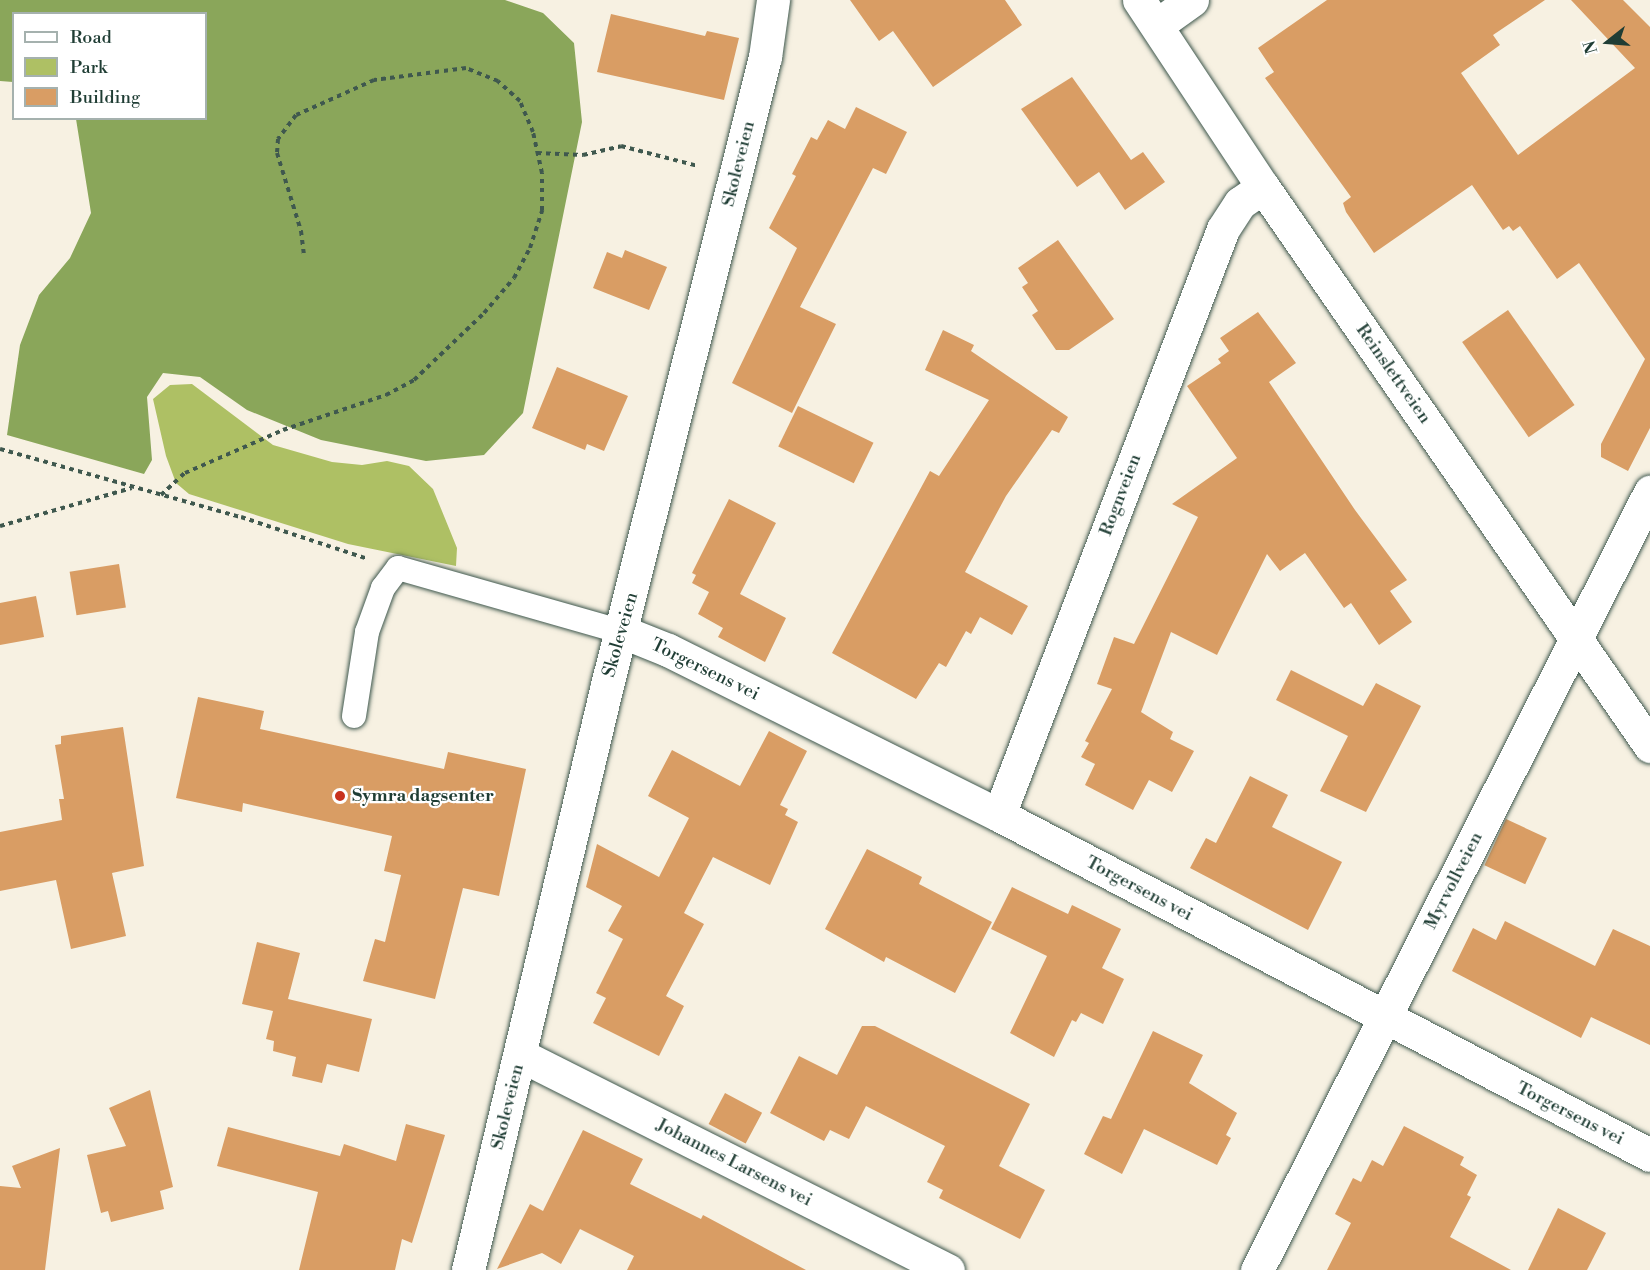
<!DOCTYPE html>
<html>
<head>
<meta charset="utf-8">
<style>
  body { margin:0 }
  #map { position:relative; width:1650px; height:1270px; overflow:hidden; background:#f7f1e2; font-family:"Libre Bodoni",serif }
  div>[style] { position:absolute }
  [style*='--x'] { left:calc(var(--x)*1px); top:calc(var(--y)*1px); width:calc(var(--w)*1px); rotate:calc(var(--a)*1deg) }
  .green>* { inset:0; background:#aec064 }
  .forest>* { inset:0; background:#8aa65a }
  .building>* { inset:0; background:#d99d64; transform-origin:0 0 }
  .path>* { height:4px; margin-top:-2px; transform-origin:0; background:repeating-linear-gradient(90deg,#3f584e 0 4.5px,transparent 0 9px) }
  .roads { filter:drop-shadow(0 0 2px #3f584e) drop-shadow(0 0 2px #3f584e) }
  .lane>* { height:24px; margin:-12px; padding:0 12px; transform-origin:12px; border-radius:12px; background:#fff }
  .street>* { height:33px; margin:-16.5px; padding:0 16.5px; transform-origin:16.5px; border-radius:16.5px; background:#fff }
  .dots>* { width:16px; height:16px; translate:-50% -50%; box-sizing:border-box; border:3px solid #fff; border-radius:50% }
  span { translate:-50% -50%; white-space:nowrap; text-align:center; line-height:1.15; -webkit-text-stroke:4.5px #fff; paint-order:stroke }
  .street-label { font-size:18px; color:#1f3d34 }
  .poi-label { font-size:18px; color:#1f3d34; font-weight:700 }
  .left { translate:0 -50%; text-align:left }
  .legend { position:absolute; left:12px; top:12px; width:195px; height:108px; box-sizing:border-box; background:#fff; border:2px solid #a5b1ae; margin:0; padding:8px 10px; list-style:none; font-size:18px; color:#1f3d34 }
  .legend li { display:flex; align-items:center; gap:12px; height:30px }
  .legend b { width:30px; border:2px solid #a5b1ae }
  .north { position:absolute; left:1578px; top:12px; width:60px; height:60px; -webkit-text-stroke:4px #fff; paint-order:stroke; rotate:253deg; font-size:16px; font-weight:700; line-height:24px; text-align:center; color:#1f3d34 }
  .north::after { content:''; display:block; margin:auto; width:21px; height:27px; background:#1f3d34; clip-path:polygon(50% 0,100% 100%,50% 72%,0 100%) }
</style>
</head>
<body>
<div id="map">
  <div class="green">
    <div style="clip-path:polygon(192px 384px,273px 445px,332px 462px,362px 465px,387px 461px,409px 466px,433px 489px,457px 548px,456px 566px,348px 544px,189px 494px,176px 483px,166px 456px,153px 399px,170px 385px)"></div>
  </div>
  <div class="forest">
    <div style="clip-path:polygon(0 0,505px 0,543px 13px,574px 43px,582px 122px,523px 413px,484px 455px,426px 461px,321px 440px,247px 410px,200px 377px,163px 373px,147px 397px,152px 460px,144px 474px,7px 435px,20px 345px,39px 295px,70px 258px,91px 213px,76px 119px,206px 118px,206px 14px,14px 14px,13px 82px,0 81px)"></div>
  </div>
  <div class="building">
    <div style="clip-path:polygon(850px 0,1005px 0,1022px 25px,933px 87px,893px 31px,879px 41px)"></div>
    <div style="clip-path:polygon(1327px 0,1545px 0,1493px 35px,1500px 45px,1461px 73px,1518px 155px,1635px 68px,1571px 0,1623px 0,1650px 27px,1650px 428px,1628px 471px,1601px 457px,1601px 444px,1645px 359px,1579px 263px,1557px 279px,1520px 226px,1513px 231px,1509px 226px,1503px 230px,1472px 185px,1374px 253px,1346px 212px,1343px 203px,1351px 197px,1265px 78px,1274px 72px,1258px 48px)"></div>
    <div style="clip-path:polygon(611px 14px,705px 36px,707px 31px,739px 38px,724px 100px,597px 72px)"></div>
    <div style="clip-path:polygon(1072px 77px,1131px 160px,1143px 152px,1165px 182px,1125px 210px,1099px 172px,1077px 187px,1021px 109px)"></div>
    <div style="clip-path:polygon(856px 107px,907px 132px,886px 174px,873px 168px,800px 307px,836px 324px,792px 413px,732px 383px,797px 248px,769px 228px,796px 176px,792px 174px,811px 137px,817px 140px,828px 120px,845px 129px)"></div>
    <div style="clip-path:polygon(1058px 240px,1114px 319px,1069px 350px,1056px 350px,1032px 315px,1038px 311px,1022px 287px,1028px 283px,1018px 268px)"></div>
    <div style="clip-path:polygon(625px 250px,667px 267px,649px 310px,593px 288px,607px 252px,622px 258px)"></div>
    <div style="left:1508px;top:310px;width:116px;height:56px;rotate:55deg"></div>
    <div style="clip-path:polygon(1258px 312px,1296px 363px,1269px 382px,1355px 510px,1407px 580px,1390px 591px,1412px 622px,1379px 645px,1351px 603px,1344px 608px,1305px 553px,1280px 571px,1267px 554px,1217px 655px,1171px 632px,1141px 712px,1173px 732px,1170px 739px,1194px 751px,1172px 792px,1149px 780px,1133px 810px,1085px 785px,1095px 764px,1081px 757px,1089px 743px,1085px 741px,1112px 689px,1097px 684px,1114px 637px,1134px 644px,1198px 517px,1172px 504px,1237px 458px,1187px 386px,1221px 363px,1218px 359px,1229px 351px,1220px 338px)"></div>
    <div style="clip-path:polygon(943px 330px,974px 345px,971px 351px,1068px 417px,1059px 433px,1052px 430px,1006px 496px,965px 572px,1028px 606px,1012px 635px,980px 617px,971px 634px,966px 631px,946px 667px,939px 663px,916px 699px,832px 653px,930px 471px,939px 476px,989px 400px,925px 370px)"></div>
    <div style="clip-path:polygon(557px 367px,628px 396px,604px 451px,587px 444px,585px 450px,532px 428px)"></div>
    <div style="left:798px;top:406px;width:84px;height:45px;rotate:26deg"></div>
    <div style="clip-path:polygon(729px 499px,776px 523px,740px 594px,786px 618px,765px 662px,718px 637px,723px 628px,698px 614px,709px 592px,692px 583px,696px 575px,692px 573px)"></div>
    <div style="left:119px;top:564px;width:44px;height:50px;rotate:81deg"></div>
    <div style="clip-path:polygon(36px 596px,44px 637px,0 645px,0 603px)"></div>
    <div style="clip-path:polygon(1291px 670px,1363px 706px,1376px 683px,1421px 706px,1366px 812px,1320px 791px,1348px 736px,1276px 700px)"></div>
    <div style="clip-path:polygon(198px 697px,264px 711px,260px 729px,444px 769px,448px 752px,526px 769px,499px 896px,463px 888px,435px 999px,363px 981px,375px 939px,385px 942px,401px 875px,384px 871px,392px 836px,243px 803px,242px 812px,176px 798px)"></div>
    <div style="clip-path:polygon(123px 727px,144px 866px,112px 873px,126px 936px,71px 949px,56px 880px,0 891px,0 832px,62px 820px,59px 799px,64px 799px,55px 745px,61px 744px,61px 736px)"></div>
    <div style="clip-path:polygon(769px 731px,807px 751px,780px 805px,788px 809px,785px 815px,798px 822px,770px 885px,713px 857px,684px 913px,704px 924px,666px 996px,684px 1006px,659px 1056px,593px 1023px,606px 998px,596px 993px,623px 939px,608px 931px,622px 906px,586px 887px,597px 844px,659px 877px,689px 818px,648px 796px,672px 750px,740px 786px)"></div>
    <div style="clip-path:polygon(1250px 776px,1288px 795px,1272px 827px,1342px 862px,1308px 930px,1190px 868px,1206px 838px,1216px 843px)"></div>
    <div style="left:1506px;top:819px;width:45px;height:51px;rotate:25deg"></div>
    <div style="clip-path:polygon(867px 849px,922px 877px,919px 884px,992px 922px,955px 993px,886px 957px,884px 962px,825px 929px)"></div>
    <div style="clip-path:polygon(1012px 887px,1068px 914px,1072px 905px,1121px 929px,1102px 968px,1124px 979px,1103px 1024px,1081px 1013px,1076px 1022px,1072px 1020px,1054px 1057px,1010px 1033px,1047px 956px,991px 929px)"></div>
    <div style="clip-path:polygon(1505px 921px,1595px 966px,1613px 929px,1650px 946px,1650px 1045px,1591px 1017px,1581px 1038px,1452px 971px,1473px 928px,1496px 940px)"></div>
    <div style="clip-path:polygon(257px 942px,300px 953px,288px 999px,372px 1019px,359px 1072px,327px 1064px,322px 1083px,292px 1076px,296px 1057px,273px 1051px,274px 1041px,266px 1039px,273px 1011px,242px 1004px)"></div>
    <div style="clip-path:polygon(862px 1026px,875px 1026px,1030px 1104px,999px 1166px,1045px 1190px,1020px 1239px,939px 1198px,943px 1190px,927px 1182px,945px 1146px,866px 1106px,849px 1139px,830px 1130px,824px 1141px,770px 1113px,799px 1056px,837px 1075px)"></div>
    <div style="clip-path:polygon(1153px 1031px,1203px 1055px,1189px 1083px,1237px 1113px,1226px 1135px,1231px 1138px,1217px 1165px,1144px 1129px,1122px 1174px,1084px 1154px,1103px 1116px,1111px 1119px)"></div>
    <div style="clip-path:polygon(150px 1090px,173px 1187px,160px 1191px,164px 1209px,111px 1222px,108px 1211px,101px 1213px,87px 1155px,126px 1146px,109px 1108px)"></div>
    <div style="left:725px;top:1093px;width:42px;height:35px;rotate:28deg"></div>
    <div style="clip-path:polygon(406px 1124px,445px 1135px,412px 1243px,402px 1239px,395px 1270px,299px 1270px,318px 1192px,217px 1166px,228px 1127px,340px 1156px,344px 1144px,396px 1161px)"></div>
    <div style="clip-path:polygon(1404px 1126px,1464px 1157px,1460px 1165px,1477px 1175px,1467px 1195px,1471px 1197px,1450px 1237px,1511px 1270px,1327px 1270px,1351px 1223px,1335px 1214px,1353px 1178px,1361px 1182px,1372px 1160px,1383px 1166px)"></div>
    <div style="clip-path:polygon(583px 1130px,643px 1159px,630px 1184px,701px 1219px,703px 1215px,806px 1270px,627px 1270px,634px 1256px,580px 1229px,561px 1264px,542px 1253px,497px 1269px,530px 1204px,543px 1211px)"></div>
    <div style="clip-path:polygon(60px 1148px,45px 1270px,0 1270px,0 1186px,21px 1188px,12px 1166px)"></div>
    <div style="clip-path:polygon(1558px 1208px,1606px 1233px,1587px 1270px,1528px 1270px)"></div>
  </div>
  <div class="path">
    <div style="--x:537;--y:153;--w:46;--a:2.5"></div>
    <div style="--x:583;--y:155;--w:39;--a:-13"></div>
    <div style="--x:621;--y:146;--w:80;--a:14.6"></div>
    <div style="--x:0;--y:449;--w:250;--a:15.8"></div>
    <div style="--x:241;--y:517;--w:131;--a:18.3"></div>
    <div style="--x:161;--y:495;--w:33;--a:-43"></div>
    <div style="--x:185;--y:473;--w:107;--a:-23.7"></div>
    <div style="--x:283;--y:430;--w:109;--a:-18.8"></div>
    <div style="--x:386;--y:395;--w:32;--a:-28"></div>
    <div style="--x:414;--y:380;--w:97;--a:-43.7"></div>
    <div style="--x:484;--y:313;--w:46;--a:-49.4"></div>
    <div style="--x:514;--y:278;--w:34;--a:-62"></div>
    <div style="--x:530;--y:248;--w:40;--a:-72"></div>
    <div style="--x:542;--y:210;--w:37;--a:-90"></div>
    <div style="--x:542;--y:173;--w:42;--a:-102.4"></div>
    <div style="--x:533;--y:132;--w:34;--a:-113"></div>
    <div style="--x:520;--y:101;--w:30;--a:-138"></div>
    <div style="--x:498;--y:81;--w:35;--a:-158"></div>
    <div style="--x:466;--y:68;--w:93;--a:172.6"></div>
    <div style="--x:374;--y:80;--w:85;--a:155.8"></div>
    <div style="--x:296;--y:115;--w:30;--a:127"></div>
    <div style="--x:278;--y:139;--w:14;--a:94"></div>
    <div style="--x:277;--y:153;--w:82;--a:72.9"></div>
    <div style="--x:301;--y:231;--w:25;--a:83"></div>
    <div style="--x:0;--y:526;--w:137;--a:-16.1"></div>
  </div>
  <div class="roads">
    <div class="lane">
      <div style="--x:354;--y:716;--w:85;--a:-81.2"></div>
      <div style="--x:367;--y:632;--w:47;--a:-70"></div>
      <div style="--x:383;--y:588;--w:25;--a:-53"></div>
      <div style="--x:398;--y:568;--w:234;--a:15.9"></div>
    </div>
    <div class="street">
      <div style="--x:1139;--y:0;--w:224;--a:56.5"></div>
      <div style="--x:1263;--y:187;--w:680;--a:55.3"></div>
      <div style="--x:1157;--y:25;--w:43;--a:-35.5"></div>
      <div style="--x:623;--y:632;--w:48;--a:21.8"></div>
      <div style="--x:668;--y:650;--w:370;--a:26.5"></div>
      <div style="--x:999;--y:815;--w:734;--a:27.58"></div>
      <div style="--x:999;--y:815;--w:627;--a:-69.08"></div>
      <div style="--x:1223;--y:229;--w:31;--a:-57"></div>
      <div style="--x:1240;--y:203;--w:28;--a:-35"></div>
      <div style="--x:520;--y:1055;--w:479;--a:26.7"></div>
      <div style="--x:468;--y:1270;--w:601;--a:-76.63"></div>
      <div style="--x:607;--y:685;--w:648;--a:-75.88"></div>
      <div style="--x:765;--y:57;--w:58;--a:-82"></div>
      <div style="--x:1257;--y:1270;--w:872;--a:-63.2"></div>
    </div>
  </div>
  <div class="dots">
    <div style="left:340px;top:796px;background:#c8321e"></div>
  </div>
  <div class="street-label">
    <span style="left:739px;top:164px;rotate:-76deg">Skoleveien</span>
    <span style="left:1393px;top:374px;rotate:55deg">Reinslettveien</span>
    <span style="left:1121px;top:495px;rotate:-69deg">Rognveien</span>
    <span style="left:621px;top:635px;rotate:-74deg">Skoleveien</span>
    <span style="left:705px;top:670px;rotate:26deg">Torgersens vei</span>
    <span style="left:1454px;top:881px;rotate:-63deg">Myrvollveien</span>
    <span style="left:1139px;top:889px;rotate:28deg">Torgersens vei</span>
    <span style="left:508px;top:1107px;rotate:-76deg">Skoleveien</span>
    <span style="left:1570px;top:1114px;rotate:27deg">Torgersens vei</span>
    <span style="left:734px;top:1163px;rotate:27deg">Johannes Larsens vei</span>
  </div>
  <div class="poi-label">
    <span class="left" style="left:352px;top:796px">Symra dagsenter</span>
  </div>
  <ul class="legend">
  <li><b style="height:8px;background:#fff"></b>Road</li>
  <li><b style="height:16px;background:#aec064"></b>Park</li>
  <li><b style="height:16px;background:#d99d64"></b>Building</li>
  </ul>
  <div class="north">N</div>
</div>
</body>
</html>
